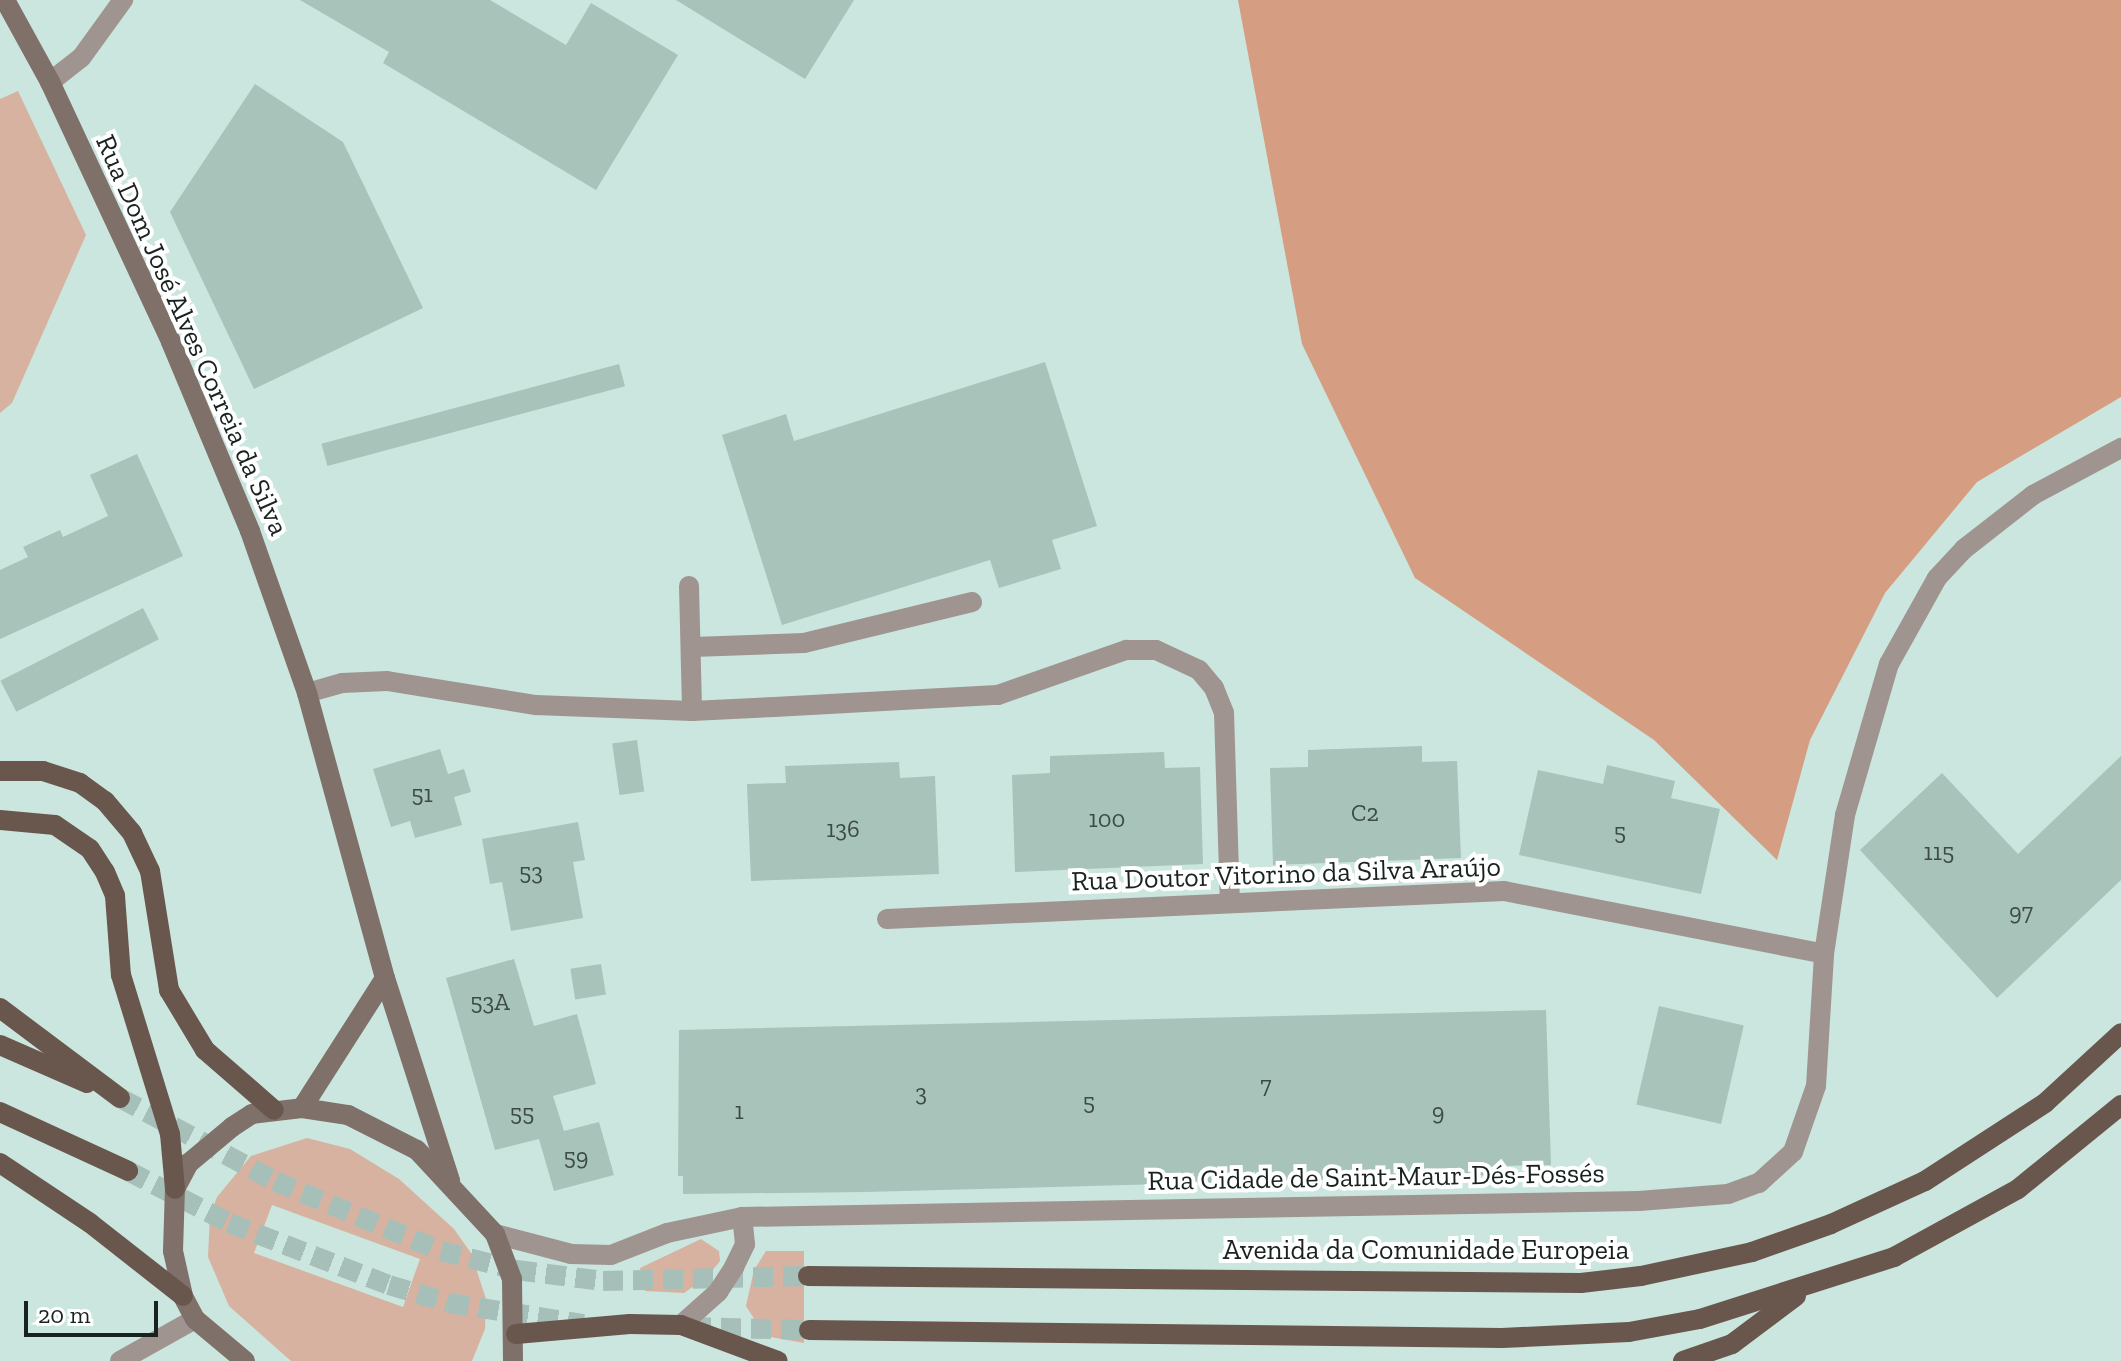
<!DOCTYPE html>
<html>
<head>
<meta charset="utf-8">
<style>
  body { margin:0 }
  #map { position:relative; width:2121px; height:1361px; overflow:hidden; background:#cae6de; font-family:"Zilla Slab",serif }
  div>[style] { position:absolute }
  [style*='--x'] { left:calc(var(--x)*1px); top:calc(var(--y)*1px); width:calc(var(--w)*1px); rotate:calc(var(--a)*1deg) }
  .green>* { inset:0; background:#d7b2a0 }
  .forest>* { inset:0; background:#d59e82 }
  .building>* { inset:0; background:#a7c3ba; transform-origin:0 0 }
  .primary-tunnel>* { height:20px; margin-top:-10px; transform-origin:0; background:repeating-linear-gradient(90deg,#a6bfb8 0 20px,transparent 0 30px) }
  .service>* { height:20px; margin:-10px; padding:0 10px; transform-origin:10px; border-radius:10px; background:#9f948f }
  .minor>* { height:20px; margin:-10px; padding:0 10px; transform-origin:10px; border-radius:10px; background:#9f948f }
  .tertiary>* { height:20px; margin:-10px; padding:0 10px; transform-origin:10px; border-radius:10px; background:#9f948f }
  .secondary>* { height:20px; margin:-10px; padding:0 10px; transform-origin:10px; border-radius:10px; background:#7f7069 }
  .primary>* { height:20px; margin:-10px; padding:0 10px; transform-origin:10px; border-radius:10px; background:#69574e }
  span { translate:-50% -50%; white-space:nowrap; text-align:center; line-height:1.15; -webkit-text-stroke:8px #fff; paint-order:stroke }
  .number-label { font-size:24px; color:#3c4b46 }
  .number-label span { -webkit-text-stroke-width:0 }
  .street-label { font-size:28px; color:#182320 }
  .scale { position:absolute; left:24px; top:1301px; width:134px; height:36px; box-sizing:border-box; border:4px solid #182320; border-top:0; padding-left:10px; font-size:24px; line-height:28px; white-space:nowrap; color:#182320; -webkit-text-stroke:6px #fff; paint-order:stroke }
</style>
</head>
<body>
<div id="map">
  <div class="green">
    <div style="clip-path:polygon(18px 91px,86px 235px,12px 403px,0 413px,0 99px)"></div>
    <div style="clip-path:polygon(evenodd,307px 1138px,350px 1149px,399px 1179px,454px 1229px,471px 1253px,486px 1299px,485px 1329px,472px 1361px,291px 1361px,229px 1306px,208px 1257px,210px 1215px,217px 1197px,251px 1156px,307px 1138px,272px 1205px,420px 1259px,403px 1307px,254px 1253px,272px 1205px)"></div>
    <div style="clip-path:polygon(701px 1239px,719px 1251px,720px 1261px,707px 1277px,684px 1293px,645px 1291px,640px 1268px)"></div>
    <div style="clip-path:polygon(766px 1251px,804px 1251px,804px 1343px,765px 1336px,746px 1306px,754px 1270px)"></div>
  </div>
  <div class="forest">
    <div style="clip-path:polygon(1238px 0,2121px 0,2121px 397px,1977px 482px,1885px 593px,1810px 740px,1777px 860px,1654px 740px,1415px 578px,1302px 344px)"></div>
  </div>
  <div class="building">
    <div style="clip-path:polygon(300px 0,490px 0,566px 45px,591px 3px,678px 55px,596px 190px,383px 63px,389px 52px)"></div>
    <div style="clip-path:polygon(676px 0,854px 0,805px 79px)"></div>
    <div style="clip-path:polygon(255px 84px,343px 142px,423px 308px,254px 389px,170px 212px)"></div>
    <div style="clip-path:polygon(1045px 362px,1097px 526px,1052px 540px,1061px 569px,999px 588px,990px 560px,782px 625px,722px 435px,786px 414px,794px 441px)"></div>
    <div style="left:619px;top:364px;width:23px;height:308px;rotate:75deg"></div>
    <div style="clip-path:polygon(137px 454px,183px 556px,0 639px,0 570px,28px 557px,23px 547px,60px 530px,63px 537px,108px 516px,90px 475px)"></div>
    <div style="left:143px;top:608px;width:35px;height:160px;rotate:63deg"></div>
    <div style="left:637px;top:740px;width:52px;height:25px;rotate:82deg"></div>
    <div style="clip-path:polygon(1422px 746px,1422px 762px,1457px 761px,1461px 858px,1273px 865px,1270px 768px,1308px 767px,1308px 750px)"></div>
    <div style="clip-path:polygon(440px 749px,448px 774px,464px 769px,471px 792px,454px 797px,462px 825px,415px 838px,410px 821px,391px 827px,373px 769px)"></div>
    <div style="clip-path:polygon(1164px 752px,1165px 768px,1200px 767px,1203px 864px,1015px 872px,1012px 775px,1050px 773px,1050px 756px)"></div>
    <div style="clip-path:polygon(2121px 756px,2121px 880px,1997px 998px,1860px 850px,1942px 773px,2018px 854px)"></div>
    <div style="clip-path:polygon(899px 762px,900px 778px,935px 776px,939px 874px,751px 881px,747px 784px,786px 783px,785px 766px)"></div>
    <div style="clip-path:polygon(1607px 765px,1675px 781px,1671px 798px,1720px 809px,1701px 894px,1519px 855px,1538px 770px,1603px 784px)"></div>
    <div style="clip-path:polygon(578px 822px,585px 860px,573px 862px,583px 918px,511px 931px,502px 882px,490px 884px,482px 839px)"></div>
    <div style="clip-path:polygon(514px 959px,534px 1026px,577px 1014px,596px 1084px,553px 1096px,564px 1131px,599px 1122px,614px 1175px,554px 1191px,539px 1139px,495px 1150px,446px 978px)"></div>
    <div style="left:601px;top:964px;width:31px;height:31px;rotate:81deg"></div>
    <div style="left:1659px;top:1006px;width:87px;height:101px;rotate:13deg"></div>
    <div style="clip-path:polygon(1546px 1010px,1551px 1165px,1498px 1166px,1497px 1175px,865px 1192px,683px 1194px,683px 1176px,678px 1176px,679px 1030px)"></div>
  </div>
  <div class="primary-tunnel">
    <div style="--x:120;--y:1098;--w:176;--a:28.2"></div>
    <div style="--x:275;--y:1181;--w:180;--a:22.9"></div>
    <div style="--x:441;--y:1251;--w:77;--a:14.2"></div>
    <div style="--x:516;--y:1270;--w:88;--a:7.2"></div>
    <div style="--x:603;--y:1281;--w:205;--a:-1.4"></div>
    <div style="--x:128;--y:1171;--w:114;--a:27.2"></div>
    <div style="--x:229;--y:1223;--w:172;--a:21.2"></div>
    <div style="--x:389;--y:1285;--w:63;--a:16.7"></div>
    <div style="--x:449;--y:1303;--w:136;--a:8.9"></div>
    <div style="--x:691;--y:1327;--w:118;--a:1.5"></div>
  </div>
  <div class="service">
    <div style="--x:689;--y:586;--w:125;--a:88.6"></div>
    <div style="--x:693;--y:647;--w:111;--a:-2.1"></div>
    <div style="--x:804;--y:643;--w:173;--a:-13.7"></div>
  </div>
  <div class="minor">
    <div style="--x:307;--y:693;--w:36;--a:-16"></div>
    <div style="--x:342;--y:683;--w:45;--a:-2.5"></div>
    <div style="--x:387;--y:681;--w:151;--a:9.2"></div>
    <div style="--x:536;--y:705;--w:156;--a:2.2"></div>
    <div style="--x:692;--y:711;--w:82;--a:-2.8"></div>
    <div style="--x:774;--y:707;--w:224;--a:-3.1"></div>
    <div style="--x:998;--y:695;--w:136;--a:-19.4"></div>
    <div style="--x:1126;--y:650;--w:30;--a:0"></div>
    <div style="--x:1156;--y:650;--w:47;--a:24.9"></div>
    <div style="--x:1199;--y:670;--w:23;--a:50"></div>
    <div style="--x:1214;--y:688;--w:27;--a:68"></div>
    <div style="--x:1224;--y:713;--w:190;--a:88.2"></div>
    <div style="--x:887;--y:919;--w:618;--a:-2.6"></div>
    <div style="--x:1504;--y:891;--w:326;--a:11.1"></div>
    <div style="--x:495;--y:1234;--w:79;--a:14.7"></div>
    <div style="--x:571;--y:1254;--w:40;--a:1.4"></div>
    <div style="--x:611;--y:1255;--w:60;--a:-21.4"></div>
    <div style="--x:667;--y:1233;--w:77;--a:-12"></div>
    <div style="--x:742;--y:1217;--w:897;--a:-1.02"></div>
    <div style="--x:1639;--y:1201;--w:89;--a:-4.5"></div>
    <div style="--x:1728;--y:1194;--w:33;--a:-20"></div>
    <div style="--x:1759;--y:1183;--w:46;--a:-42.4"></div>
    <div style="--x:1793;--y:1152;--w:70;--a:-70.8"></div>
    <div style="--x:1816;--y:1086;--w:132;--a:-86.5"></div>
    <div style="--x:1824;--y:954;--w:141;--a:-81.4"></div>
    <div style="--x:1845;--y:815;--w:157;--a:-73.8"></div>
    <div style="--x:1889;--y:664;--w:98;--a:-60.8"></div>
    <div style="--x:1937;--y:578;--w:40;--a:-47"></div>
    <div style="--x:1964;--y:549;--w:88;--a:-38"></div>
    <div style="--x:2033;--y:495;--w:100;--a:-28.1"></div>
    <div style="--x:681;--y:1325;--w:50;--a:-41.7"></div>
    <div style="--x:718;--y:1292;--w:30;--a:-57"></div>
    <div style="--x:734;--y:1267;--w:25;--a:-64"></div>
    <div style="--x:745;--y:1244;--w:27;--a:-96"></div>
    <div style="--x:120;--y:1361;--w:86;--a:-29.2"></div>
  </div>
  <div class="tertiary">
    <div style="--x:50;--y:82;--w:39;--a:-38"></div>
    <div style="--x:81;--y:58;--w:72;--a:-54.1"></div>
  </div>
  <div class="secondary">
    <div style="--x:5;--y:0;--w:94;--a:61.2"></div>
    <div style="--x:50;--y:82;--w:287;--a:65"></div>
    <div style="--x:171;--y:342;--w:205;--a:67.3"></div>
    <div style="--x:250;--y:531;--w:172;--a:70.6"></div>
    <div style="--x:307;--y:693;--w:295;--a:74.7"></div>
    <div style="--x:385;--y:978;--w:213;--a:72.2"></div>
    <div style="--x:302;--y:1108;--w:154;--a:-57.4"></div>
    <div style="--x:245;--y:1361;--w:65;--a:-140"></div>
    <div style="--x:195;--y:1319;--w:26;--a:-118"></div>
    <div style="--x:183;--y:1296;--w:46;--a:-102.5"></div>
    <div style="--x:173;--y:1251;--w:62;--a:-88.2"></div>
    <div style="--x:175;--y:1189;--w:30;--a:-62"></div>
    <div style="--x:189;--y:1163;--w:56;--a:-39.9"></div>
    <div style="--x:232;--y:1127;--w:24;--a:-33"></div>
    <div style="--x:252;--y:1114;--w:50;--a:-6.8"></div>
    <div style="--x:302;--y:1108;--w:47;--a:8.7"></div>
    <div style="--x:348;--y:1115;--w:77;--a:26.9"></div>
    <div style="--x:417;--y:1150;--w:115;--a:47.1"></div>
    <div style="--x:495;--y:1234;--w:48;--a:69.3"></div>
    <div style="--x:512;--y:1279;--w:82;--a:89.3"></div>
  </div>
  <div class="primary">
    <div style="--x:0;--y:771;--w:43;--a:0"></div>
    <div style="--x:43;--y:771;--w:39;--a:18"></div>
    <div style="--x:80;--y:783;--w:31;--a:36"></div>
    <div style="--x:105;--y:801;--w:42;--a:49.8"></div>
    <div style="--x:132;--y:833;--w:42;--a:64.7"></div>
    <div style="--x:150;--y:871;--w:121;--a:80.9"></div>
    <div style="--x:169;--y:990;--w:70;--a:59"></div>
    <div style="--x:205;--y:1050;--w:91;--a:41"></div>
    <div style="--x:0;--y:820;--w:55;--a:5.2"></div>
    <div style="--x:55;--y:825;--w:42;--a:34.4"></div>
    <div style="--x:90;--y:849;--w:27;--a:57"></div>
    <div style="--x:105;--y:872;--w:26;--a:67"></div>
    <div style="--x:115;--y:896;--w:79;--a:85.7"></div>
    <div style="--x:121;--y:975;--w:166;--a:72.9"></div>
    <div style="--x:170;--y:1134;--w:55;--a:84.8"></div>
    <div style="--x:0;--y:1008;--w:150;--a:36.9"></div>
    <div style="--x:0;--y:1045;--w:95;--a:23.6"></div>
    <div style="--x:0;--y:1112;--w:141;--a:24.7"></div>
    <div style="--x:0;--y:1163;--w:108;--a:33.7"></div>
    <div style="--x:90;--y:1223;--w:118;--a:38.1"></div>
    <div style="--x:808;--y:1276;--w:773;--a:0.52"></div>
    <div style="--x:1581;--y:1283;--w:60;--a:-6.7"></div>
    <div style="--x:1641;--y:1276;--w:114;--a:-12.2"></div>
    <div style="--x:1752;--y:1252;--w:84;--a:-19.5"></div>
    <div style="--x:1831;--y:1224;--w:103;--a:-24.6"></div>
    <div style="--x:1925;--y:1181;--w:143;--a:-33"></div>
    <div style="--x:2045;--y:1103;--w:103;--a:-42.6"></div>
    <div style="--x:809;--y:1330;--w:693;--a:0.66"></div>
    <div style="--x:1502;--y:1338;--w:127;--a:-2.7"></div>
    <div style="--x:1629;--y:1332;--w:72;--a:-10.4"></div>
    <div style="--x:1700;--y:1319;--w:204;--a:-17.7"></div>
    <div style="--x:1894;--y:1257;--w:141;--a:-28.7"></div>
    <div style="--x:2018;--y:1189;--w:133;--a:-39.2"></div>
    <div style="--x:516;--y:1334;--w:114;--a:-5"></div>
    <div style="--x:630;--y:1324;--w:51;--a:1.1"></div>
    <div style="--x:681;--y:1325;--w:103;--a:20.4"></div>
    <div style="--x:1683;--y:1361;--w:52;--a:-19.1"></div>
    <div style="--x:1732;--y:1344;--w:80;--a:-36.9"></div>
  </div>
  <div class="number-label">
    <span style="left:422px;top:794px">51</span>
    <span style="left:1365px;top:813px">C2</span>
    <span style="left:1107px;top:819px">100</span>
    <span style="left:843px;top:829px">136</span>
    <span style="left:1620px;top:832px">5</span>
    <span style="left:1939px;top:852px">115</span>
    <span style="left:531px;top:872px">53</span>
    <span style="left:2021px;top:912px">97</span>
    <span style="left:490px;top:1002px">53A</span>
    <span style="left:1266px;top:1085px">7</span>
    <span style="left:921px;top:1093px">3</span>
    <span style="left:1089px;top:1102px">5</span>
    <span style="left:739px;top:1111px">1</span>
    <span style="left:1438px;top:1112px">9</span>
    <span style="left:522px;top:1113px">55</span>
    <span style="left:576px;top:1157px">59</span>
  </div>
  <div class="street-label">
    <span style="left:192px;top:335px;rotate:66deg">Rua Dom José Alves Correia da Silva</span>
    <span style="left:1286px;top:874px;rotate:-2deg">Rua Doutor Vitorino da Silva Araújo</span>
    <span style="left:1376px;top:1177px;rotate:-1deg">Rua Cidade de Saint-Maur-Dés-Fossés</span>
    <span style="left:1426px;top:1250px">Avenida da Comunidade Europeia</span>
  </div>
  <div class="scale">20 m</div>
</div>
</body>
</html>
